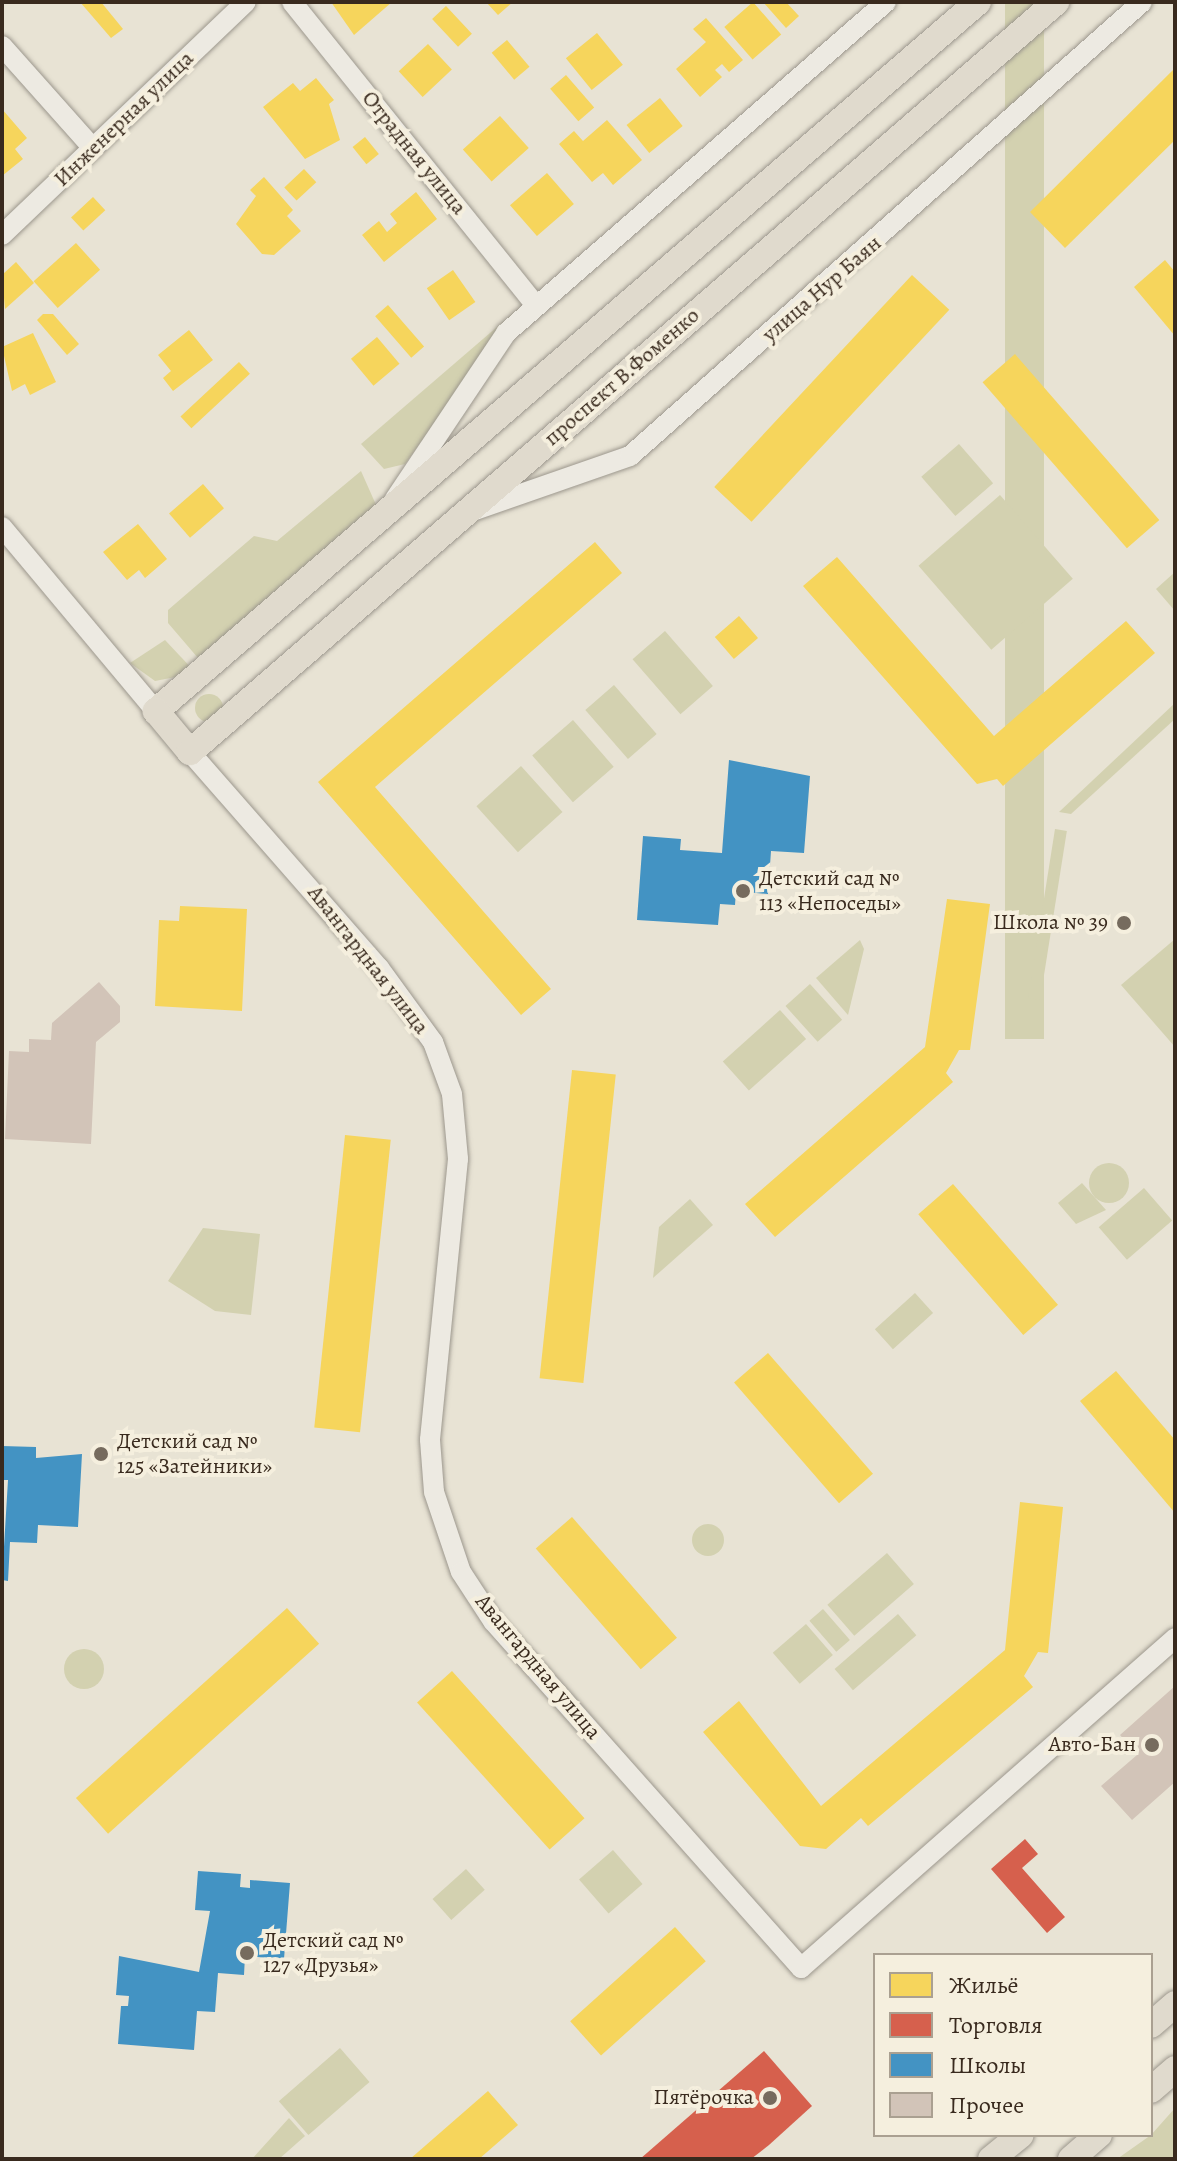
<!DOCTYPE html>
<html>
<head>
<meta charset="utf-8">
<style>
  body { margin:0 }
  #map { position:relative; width:1177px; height:2161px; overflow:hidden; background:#e8e3d4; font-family:Alegreya,serif }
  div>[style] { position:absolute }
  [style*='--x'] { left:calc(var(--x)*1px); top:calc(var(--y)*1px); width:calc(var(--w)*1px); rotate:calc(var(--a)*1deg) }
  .green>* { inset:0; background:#d3d1b0; transform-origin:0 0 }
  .round { border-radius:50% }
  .homes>* { inset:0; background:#f6d55c; transform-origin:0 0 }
  .shops>* { inset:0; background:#d6604d }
  .schools>* { inset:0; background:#4393c3 }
  .building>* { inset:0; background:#d2c4b8 }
  .roads { filter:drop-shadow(0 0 2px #9c978d) drop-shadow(0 0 2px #9c978d) }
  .minor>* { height:20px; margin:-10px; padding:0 10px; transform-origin:10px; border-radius:10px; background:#edeae2 }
  .major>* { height:26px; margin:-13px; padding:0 13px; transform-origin:13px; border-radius:13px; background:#e0dacd }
  .dots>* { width:22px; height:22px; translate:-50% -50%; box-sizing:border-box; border:4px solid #f5efde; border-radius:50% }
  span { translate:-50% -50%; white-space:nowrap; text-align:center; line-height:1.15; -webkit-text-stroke:8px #f5efde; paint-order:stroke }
  .street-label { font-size:22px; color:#392a1e }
  .poi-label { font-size:22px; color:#392a1e }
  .left { translate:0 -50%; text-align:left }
  .right { translate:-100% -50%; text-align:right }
  .frame { position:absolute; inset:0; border:4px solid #392a1e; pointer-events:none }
  .legend { position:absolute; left:873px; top:1953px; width:280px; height:184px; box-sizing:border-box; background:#f5efde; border:2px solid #aaa091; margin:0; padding:10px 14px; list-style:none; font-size:24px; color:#392a1e }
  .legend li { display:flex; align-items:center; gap:16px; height:40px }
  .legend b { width:40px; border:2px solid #aaa091 }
</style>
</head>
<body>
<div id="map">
  <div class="green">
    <div style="left:1005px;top:2px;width:39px;height:1037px"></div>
    <div style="clip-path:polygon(519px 308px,405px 464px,384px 469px,361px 444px)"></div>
    <div style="left:959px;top:444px;width:52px;height:50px;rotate:49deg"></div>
    <div style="clip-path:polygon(361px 471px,377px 507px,204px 665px,168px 623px,168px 610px,254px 536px,277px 541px)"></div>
    <div style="left:1000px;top:495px;width:111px;height:108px;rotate:49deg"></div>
    <div style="clip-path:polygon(1175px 572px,1175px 611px,1156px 589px)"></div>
    <div style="left:665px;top:631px;width:73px;height:43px;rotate:49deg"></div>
    <div style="clip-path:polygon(165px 640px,196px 673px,155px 681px,130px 663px)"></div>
    <div style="left:614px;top:685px;width:65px;height:38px;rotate:49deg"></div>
    <div class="round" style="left:195px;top:694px;width:28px;height:28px"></div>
    <div style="clip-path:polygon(1175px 703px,1175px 719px,1071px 814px,1059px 812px)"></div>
    <div style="left:573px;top:720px;width:62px;height:54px;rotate:49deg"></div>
    <div style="left:521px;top:766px;width:62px;height:60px;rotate:48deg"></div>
    <div style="left:1055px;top:829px;width:12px;height:171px;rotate:9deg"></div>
    <div style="clip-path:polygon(1175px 939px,1175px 1047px,1121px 985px)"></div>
    <div style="clip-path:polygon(860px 940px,864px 949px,848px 1015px,816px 978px)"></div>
    <div style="left:810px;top:984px;width:48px;height:33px;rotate:48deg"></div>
    <div style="left:780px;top:1010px;width:39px;height:77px;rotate:48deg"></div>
    <div class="round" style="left:1089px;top:1163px;width:40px;height:40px"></div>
    <div style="clip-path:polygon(1082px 1183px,1106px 1210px,1076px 1224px,1058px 1203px)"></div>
    <div style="left:1144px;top:1188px;width:43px;height:60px;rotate:49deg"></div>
    <div style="clip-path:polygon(690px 1199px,713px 1225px,653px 1278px,659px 1227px)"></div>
    <div style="clip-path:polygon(203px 1228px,260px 1234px,251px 1315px,215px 1311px,168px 1281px)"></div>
    <div style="left:915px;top:1293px;width:27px;height:54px;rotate:48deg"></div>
    <div class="round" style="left:692px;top:1524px;width:32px;height:32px"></div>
    <div style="left:887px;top:1553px;width:41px;height:79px;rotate:49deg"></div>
    <div style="left:823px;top:1609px;width:41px;height:18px;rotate:49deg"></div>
    <div style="left:898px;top:1614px;width:28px;height:84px;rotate:49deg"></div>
    <div style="left:806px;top:1624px;width:41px;height:44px;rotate:49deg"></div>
    <div class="round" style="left:64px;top:1649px;width:40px;height:40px"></div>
    <div style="left:613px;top:1850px;width:45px;height:45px;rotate:49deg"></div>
    <div style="left:466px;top:1869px;width:28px;height:45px;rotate:48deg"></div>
    <div style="left:340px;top:2048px;width:45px;height:81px;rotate:49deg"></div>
    <div style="clip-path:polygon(1175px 2108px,1175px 2159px,1117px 2159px,1151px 2135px)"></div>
    <div style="clip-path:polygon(289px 2118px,305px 2136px,279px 2159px,252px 2159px)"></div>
  </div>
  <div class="homes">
    <div style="clip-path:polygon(80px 2px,101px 2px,123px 29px,111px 38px)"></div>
    <div style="clip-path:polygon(331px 2px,392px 2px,354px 35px)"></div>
    <div style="clip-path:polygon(486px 2px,513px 2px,498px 15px)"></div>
    <div style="left:753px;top:2px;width:43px;height:38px;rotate:49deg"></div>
    <div style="clip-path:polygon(763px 2px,786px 2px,799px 16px,786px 28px)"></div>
    <div style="left:446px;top:6px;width:38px;height:19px;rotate:47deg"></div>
    <div style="clip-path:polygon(706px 18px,743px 60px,729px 72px,722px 64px,715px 70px,722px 77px,700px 97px,676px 69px,706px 42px,693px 29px)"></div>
    <div style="left:597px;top:33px;width:41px;height:40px;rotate:51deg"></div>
    <div style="left:507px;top:40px;width:35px;height:20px;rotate:50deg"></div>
    <div style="left:428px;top:44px;width:35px;height:40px;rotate:47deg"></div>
    <div style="clip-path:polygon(1175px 68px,1175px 140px,1065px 248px,1030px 212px)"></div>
    <div style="left:566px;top:75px;width:43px;height:21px;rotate:49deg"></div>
    <div style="clip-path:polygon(316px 78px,334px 100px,329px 104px,340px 140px,305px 159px,263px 107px,293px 83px,300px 91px)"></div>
    <div style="left:660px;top:98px;width:36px;height:43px;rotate:51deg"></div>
    <div style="clip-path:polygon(2px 109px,27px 138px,15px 149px,23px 159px,2px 176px)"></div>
    <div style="left:500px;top:116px;width:43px;height:50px;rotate:48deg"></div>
    <div style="clip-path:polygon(607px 120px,642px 160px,613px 185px,603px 173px,592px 182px,559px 144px,574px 131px,583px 141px)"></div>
    <div style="left:365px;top:137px;width:22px;height:16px;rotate:51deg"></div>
    <div style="left:304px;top:169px;width:18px;height:27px;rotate:47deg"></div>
    <div style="left:547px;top:173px;width:41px;height:49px;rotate:49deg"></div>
    <div style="clip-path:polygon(264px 177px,293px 210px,287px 216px,301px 231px,274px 255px,262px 254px,236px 224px,256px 196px,250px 190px)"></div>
    <div style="clip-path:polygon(416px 192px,437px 219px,384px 262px,362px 235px,379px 221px,387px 232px,397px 223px,390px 214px)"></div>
    <div style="left:93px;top:197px;width:18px;height:30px;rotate:47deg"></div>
    <div style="left:76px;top:243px;width:36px;height:57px;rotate:48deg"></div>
    <div style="clip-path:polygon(1165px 260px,1175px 272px,1175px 336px,1134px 287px)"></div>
    <div style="clip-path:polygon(16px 262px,34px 283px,5px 309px,2px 275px)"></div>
    <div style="left:453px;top:270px;width:39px;height:32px;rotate:55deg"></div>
    <div style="left:912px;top:275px;width:51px;height:290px;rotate:43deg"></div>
    <div style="left:388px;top:305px;width:55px;height:17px;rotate:49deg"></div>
    <div style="clip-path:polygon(43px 314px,53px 314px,79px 344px,67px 355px,37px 320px)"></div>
    <div style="clip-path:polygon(189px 330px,213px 360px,173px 391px,163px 378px,171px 371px,158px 355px)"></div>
    <div style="clip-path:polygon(33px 333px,56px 382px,30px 395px,25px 384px,12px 391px,2px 347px)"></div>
    <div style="left:377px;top:337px;width:35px;height:34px;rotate:50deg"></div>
    <div style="left:1015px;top:354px;width:220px;height:43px;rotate:49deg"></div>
    <div style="left:239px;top:362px;width:16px;height:80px;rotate:47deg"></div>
    <div style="left:203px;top:484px;width:32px;height:45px;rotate:49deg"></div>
    <div style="clip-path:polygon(138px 524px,167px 559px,145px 578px,139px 570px,127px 580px,103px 552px)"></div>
    <div style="clip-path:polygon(595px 542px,622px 573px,375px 787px,551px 989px,521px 1015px,318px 782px)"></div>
    <div style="clip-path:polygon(837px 557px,994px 736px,1126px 621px,1155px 653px,1003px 786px,997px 779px,977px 784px,803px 586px)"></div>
    <div style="left:739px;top:616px;width:29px;height:32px;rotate:49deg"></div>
    <div style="clip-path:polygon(947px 899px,990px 904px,970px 1050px,959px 1050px,946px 1073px,953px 1082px,775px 1237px,745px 1204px,925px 1047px)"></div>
    <div style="clip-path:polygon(180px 906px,247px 909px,242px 1011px,155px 1006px,159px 920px,179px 921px)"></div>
    <div style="left:572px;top:1070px;width:44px;height:310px;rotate:6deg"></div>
    <div style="left:345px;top:1135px;width:46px;height:294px;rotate:6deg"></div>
    <div style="left:953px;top:1184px;width:160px;height:46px;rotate:49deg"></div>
    <div style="left:768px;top:1353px;width:160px;height:45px;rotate:49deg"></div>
    <div style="clip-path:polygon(1116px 1371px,1175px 1440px,1175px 1513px,1080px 1401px)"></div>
    <div style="clip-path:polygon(1020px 1502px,1063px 1507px,1048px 1653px,1038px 1652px,1024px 1676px,1033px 1687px,868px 1826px,861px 1818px,826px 1849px,800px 1846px,703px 1732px,739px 1701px,821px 1806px,1005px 1650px)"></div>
    <div style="left:572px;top:1517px;width:160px;height:48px;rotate:49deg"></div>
    <div style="left:287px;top:1608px;width:48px;height:284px;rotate:48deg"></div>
    <div style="left:452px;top:1671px;width:198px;height:47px;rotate:48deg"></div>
    <div style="left:675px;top:1927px;width:46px;height:141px;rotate:48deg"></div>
    <div style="clip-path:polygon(488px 2091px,518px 2125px,479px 2159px,410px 2159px)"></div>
  </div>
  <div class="shops">
    <div style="clip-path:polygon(1025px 1839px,1038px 1854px,1022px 1868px,1065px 1917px,1047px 1933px,991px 1869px)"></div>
    <div style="clip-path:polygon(764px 2051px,812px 2106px,769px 2145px,751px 2159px,640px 2159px)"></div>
  </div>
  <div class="schools">
    <div style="clip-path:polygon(729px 760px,810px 776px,804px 853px,771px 851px,768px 894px,736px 891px,735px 905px,720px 904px,718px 925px,637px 920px,643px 836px,681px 839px,680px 850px,722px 853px)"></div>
    <div style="clip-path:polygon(2px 1446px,36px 1447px,36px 1458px,82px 1454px,78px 1527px,38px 1525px,37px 1543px,10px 1542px,8px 1581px,2px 1580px,8px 1480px,2px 1480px)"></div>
    <div style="clip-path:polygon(198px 1871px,241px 1874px,240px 1887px,250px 1888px,250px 1880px,290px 1883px,284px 1959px,245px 1956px,244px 1975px,218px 1973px,215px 2012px,197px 2011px,194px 2050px,118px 2044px,121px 2006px,128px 2006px,129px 1996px,116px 1995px,119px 1956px,199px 1972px,210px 1911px,195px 1910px)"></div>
  </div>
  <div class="building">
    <div style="clip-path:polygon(99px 982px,120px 1006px,120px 1022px,96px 1042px,91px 1144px,5px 1139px,9px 1051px,29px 1052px,29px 1039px,51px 1040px,52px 1023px)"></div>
    <div style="clip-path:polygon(1175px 1686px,1175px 1782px,1132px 1820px,1101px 1786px,1137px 1755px,1120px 1735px)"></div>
  </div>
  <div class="roads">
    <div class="minor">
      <div style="--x:292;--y:2;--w:388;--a:51.2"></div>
      <div style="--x:2;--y:46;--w:137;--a:48.3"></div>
      <div style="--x:2;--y:235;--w:337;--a:-43.7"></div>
      <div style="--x:395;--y:499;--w:200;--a:-56.2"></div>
      <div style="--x:506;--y:333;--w:504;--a:-41.06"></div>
      <div style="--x:475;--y:510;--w:164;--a:-19.2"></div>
      <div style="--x:630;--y:456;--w:684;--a:-41.56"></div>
      <div style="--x:2;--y:527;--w:240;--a:50.1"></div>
      <div style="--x:190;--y:752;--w:287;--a:48.8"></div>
      <div style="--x:379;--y:968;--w:92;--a:53.9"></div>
      <div style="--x:433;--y:1042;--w:55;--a:69.9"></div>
      <div style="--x:452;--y:1094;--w:65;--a:84.7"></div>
      <div style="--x:458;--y:1159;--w:282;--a:95.7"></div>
      <div style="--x:430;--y:1440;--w:52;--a:85.6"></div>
      <div style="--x:434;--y:1492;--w:84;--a:71.4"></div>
      <div style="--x:461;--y:1572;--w:59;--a:56.9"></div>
      <div style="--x:493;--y:1621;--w:464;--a:48.4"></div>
      <div style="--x:801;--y:1968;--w:499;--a:-41.4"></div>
    </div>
    <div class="major">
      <div style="--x:978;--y:2;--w:1086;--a:139.22"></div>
      <div style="--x:156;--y:711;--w:53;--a:50.3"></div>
      <div style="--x:190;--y:752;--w:1146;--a:-40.89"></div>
      <div style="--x:1151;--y:2025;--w:32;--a:-41"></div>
      <div style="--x:1151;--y:2090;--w:32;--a:-41"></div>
      <div style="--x:991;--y:2159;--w:38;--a:-39"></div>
      <div style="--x:1071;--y:2159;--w:37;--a:-41"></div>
    </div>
  </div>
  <div class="dots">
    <div style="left:743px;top:891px;background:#766b5e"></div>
    <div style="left:1124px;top:923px;background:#766b5e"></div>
    <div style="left:101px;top:1454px;background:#766b5e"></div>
    <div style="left:1152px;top:1745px;background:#766b5e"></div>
    <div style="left:247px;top:1953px;background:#766b5e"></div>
    <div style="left:770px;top:2098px;background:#766b5e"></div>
  </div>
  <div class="street-label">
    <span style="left:124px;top:119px;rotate:-44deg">Инженерная улица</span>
    <span style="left:414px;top:153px;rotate:51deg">Отрадная улица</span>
    <span style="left:822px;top:289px;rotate:-41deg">улица Нур Баян</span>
    <span style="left:622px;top:377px;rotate:-41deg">проспект В.Фоменко</span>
    <span style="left:368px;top:960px;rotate:52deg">Авангардная улица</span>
    <span style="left:538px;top:1667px;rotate:50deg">Авангардная улица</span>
  </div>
  <div class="poi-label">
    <span class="left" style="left:759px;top:891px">Детский сад №<br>113 «Непоседы»</span>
    <span class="right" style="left:1108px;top:923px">Школа № 39</span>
    <span class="left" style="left:117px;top:1454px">Детский сад №<br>125 «Затейники»</span>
    <span class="right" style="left:1136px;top:1745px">Авто-Бан</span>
    <span class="left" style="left:263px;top:1953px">Детский сад №<br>127 «Друзья»</span>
    <span class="right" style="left:754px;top:2098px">Пятёрочка</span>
  </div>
  <div class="frame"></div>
  <ul class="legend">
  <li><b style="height:22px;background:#f6d55c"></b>Жильё</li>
  <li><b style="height:22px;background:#d6604d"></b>Торговля</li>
  <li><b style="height:22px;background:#4393c3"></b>Школы</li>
  <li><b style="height:22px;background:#d2c4b8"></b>Прочее</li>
  </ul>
</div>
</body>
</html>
